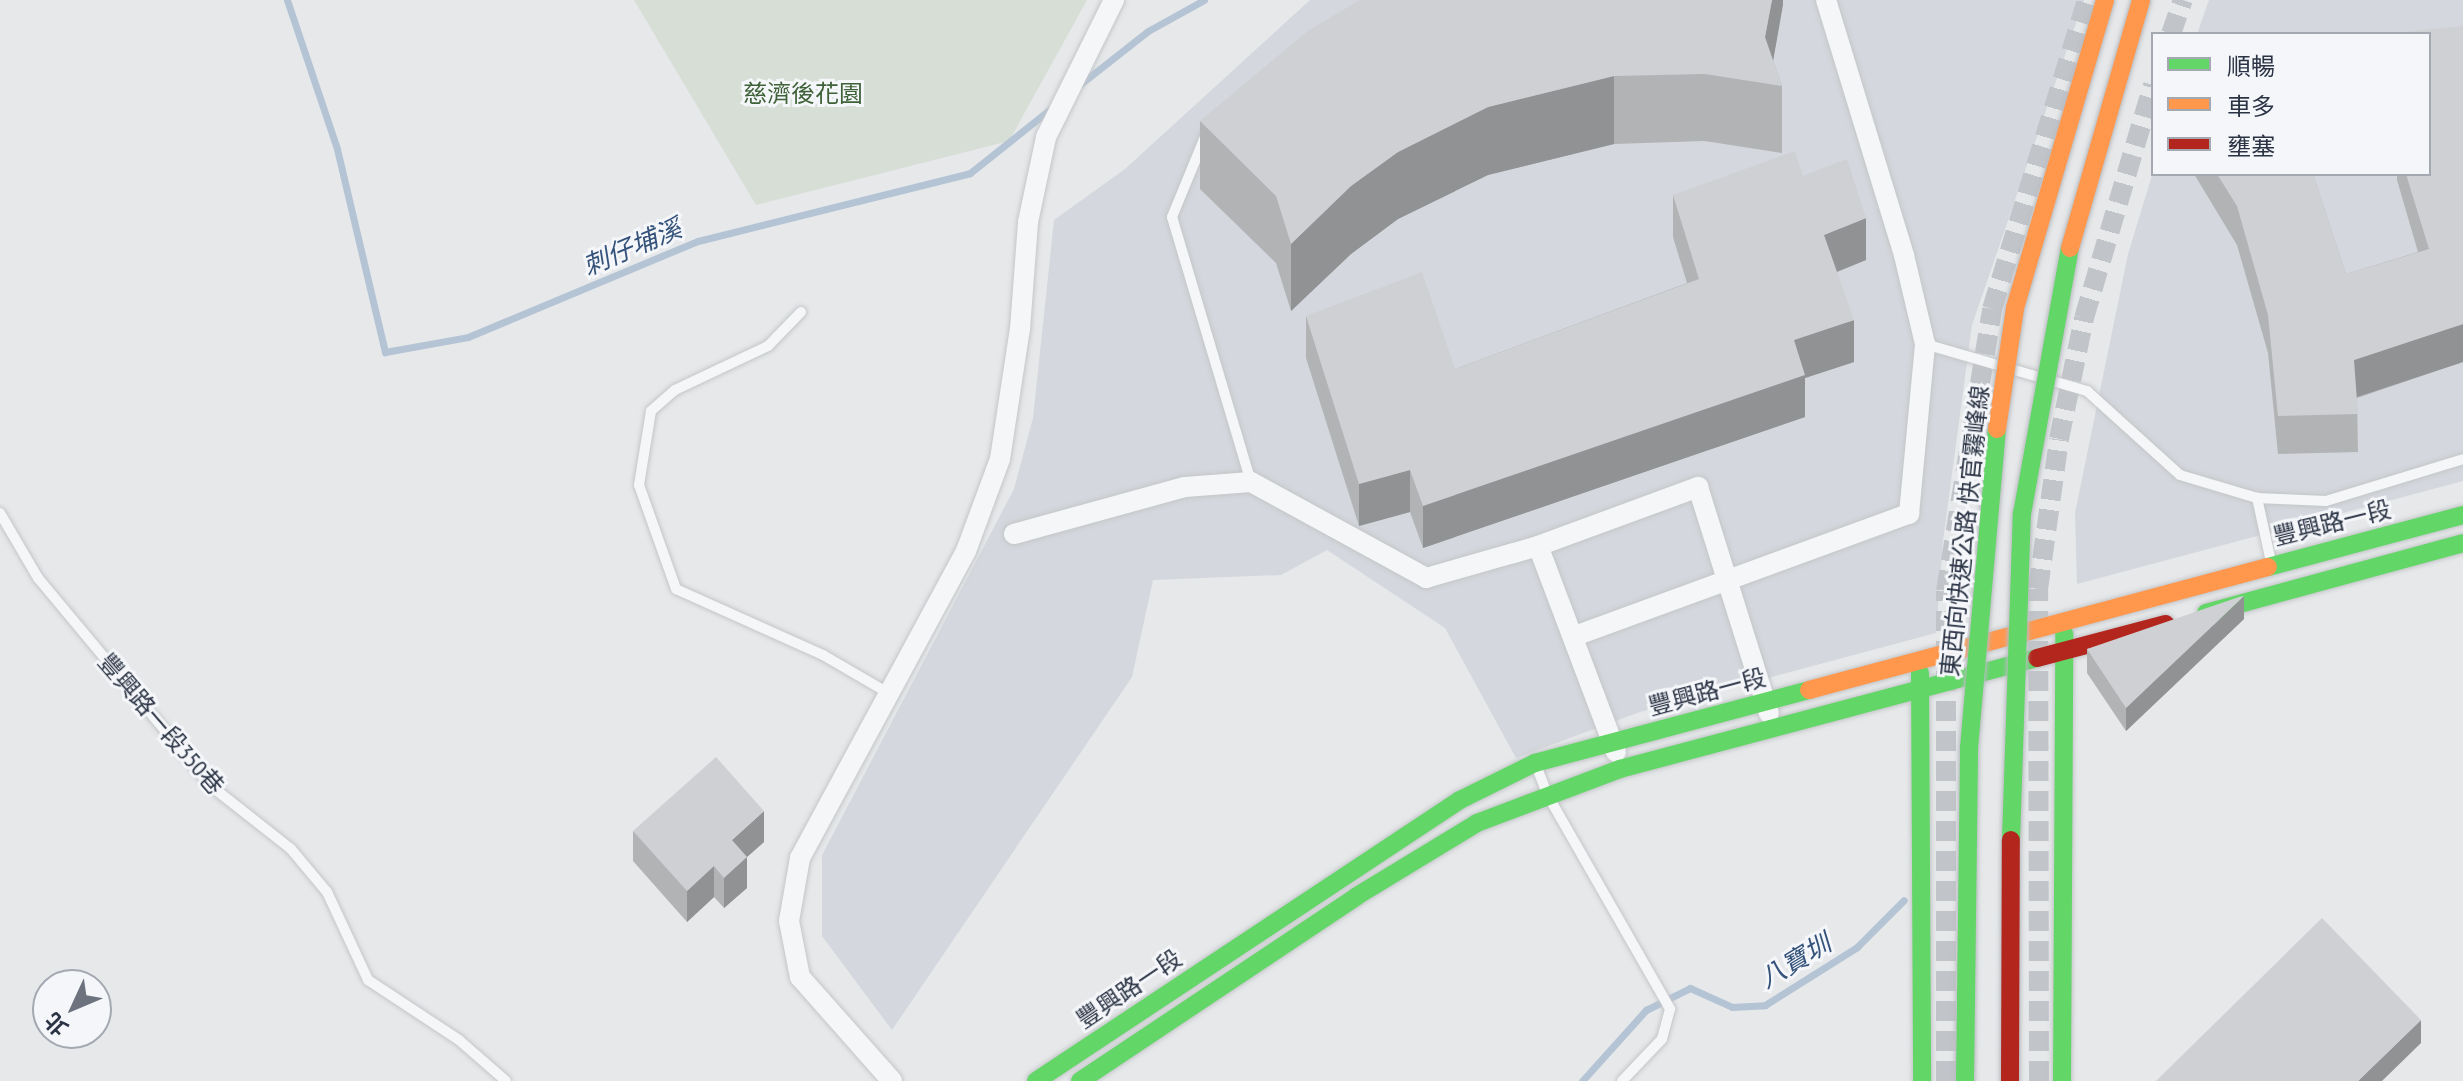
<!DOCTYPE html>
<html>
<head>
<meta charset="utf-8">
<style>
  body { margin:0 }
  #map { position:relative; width:2463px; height:1081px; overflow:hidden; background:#e6e8ea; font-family:"PT Sans Narrow","Noto Sans TC",sans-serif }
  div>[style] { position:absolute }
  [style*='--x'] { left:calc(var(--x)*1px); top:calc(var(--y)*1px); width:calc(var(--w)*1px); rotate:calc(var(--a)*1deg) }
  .built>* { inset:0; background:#d4d7dd }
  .green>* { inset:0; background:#d6ded6 }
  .stream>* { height:7px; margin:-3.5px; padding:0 3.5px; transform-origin:3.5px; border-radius:3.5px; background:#b4c4d5 }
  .street-tunnel>* { height:20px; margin-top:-10px; transform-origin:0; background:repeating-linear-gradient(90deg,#c1c4c9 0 20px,transparent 0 30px) }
  .roads { filter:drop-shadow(0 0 2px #c4c6c8) drop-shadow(0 0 2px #c4c6c8) }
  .lane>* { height:10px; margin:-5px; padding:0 5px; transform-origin:5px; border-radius:5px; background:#f5f6f7 }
  .street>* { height:20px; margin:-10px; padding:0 10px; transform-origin:10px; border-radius:10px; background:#f5f6f7 }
  .fast>* { height:18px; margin:-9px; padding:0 9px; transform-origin:9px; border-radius:9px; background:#63d668 }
  .slow>* { height:18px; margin:-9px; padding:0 9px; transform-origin:9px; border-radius:9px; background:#ff974d }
  .jam>* { height:18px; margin:-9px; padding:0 9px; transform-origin:9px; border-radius:9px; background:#b3261e }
  .bridges { filter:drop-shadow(0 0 2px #b8bbbf) drop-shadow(0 0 2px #b8bbbf) }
  .fast-bridge>* { height:18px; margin:-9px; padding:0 9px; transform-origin:9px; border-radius:9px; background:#63d668 }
  .slow-bridge>* { height:18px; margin:-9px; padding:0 9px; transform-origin:9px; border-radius:9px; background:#ff974d }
  .jam-bridge>* { height:18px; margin:-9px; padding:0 9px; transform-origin:9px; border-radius:9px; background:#b3261e }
  .wall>* { inset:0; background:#b1b3b5 }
  .shaded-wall>* { inset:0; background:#909294 }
  .building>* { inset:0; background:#ced0d3 }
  span { translate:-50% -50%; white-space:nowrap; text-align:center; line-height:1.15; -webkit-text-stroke:6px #f4f6f9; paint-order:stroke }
  .park-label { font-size:24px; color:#3f6138 }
  .street-label { font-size:24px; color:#2b3445 }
  .water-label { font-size:26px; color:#34527a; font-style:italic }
  .legend { position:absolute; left:2151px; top:32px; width:280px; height:144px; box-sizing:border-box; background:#f4f6f9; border:2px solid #a4a8b1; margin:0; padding:10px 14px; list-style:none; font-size:24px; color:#2b3445 }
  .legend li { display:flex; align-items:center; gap:16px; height:40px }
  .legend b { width:40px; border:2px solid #a4a8b1 }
  .north { position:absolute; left:32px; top:969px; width:80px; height:80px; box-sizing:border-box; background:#f4f6f9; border:2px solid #a4a8b1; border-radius:50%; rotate:226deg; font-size:22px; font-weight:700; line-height:32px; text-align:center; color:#2b3445 }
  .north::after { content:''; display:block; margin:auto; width:28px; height:36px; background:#6c737f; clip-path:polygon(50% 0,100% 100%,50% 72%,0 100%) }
</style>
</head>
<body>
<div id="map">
  <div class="built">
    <div style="clip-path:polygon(1310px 0,2084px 0,1972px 325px,1943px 541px,1936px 633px,1640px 712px,1516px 758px,1445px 628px,1327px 550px,1281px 575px,1153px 580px,1132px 677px,892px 1030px,822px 936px,822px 855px,1014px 489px,1033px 418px,1054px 220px,1125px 169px)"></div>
    <div style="clip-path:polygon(2209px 0,2463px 0,2463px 481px,2077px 584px,2075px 513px,2128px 254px,2153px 172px,2429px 174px,2429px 34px,2197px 34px)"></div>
  </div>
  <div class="green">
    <div style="clip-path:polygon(634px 0,1087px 0,1009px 141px,756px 205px)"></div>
  </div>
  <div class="stream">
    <div style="--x:287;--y:0;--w:157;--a:71.4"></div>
    <div style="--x:337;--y:149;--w:209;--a:76.7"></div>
    <div style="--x:385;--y:352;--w:84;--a:-10.2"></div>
    <div style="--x:468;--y:337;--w:249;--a:-22.7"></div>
    <div style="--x:698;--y:241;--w:280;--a:-14"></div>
    <div style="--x:970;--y:173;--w:106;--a:-38.5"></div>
    <div style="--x:1078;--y:86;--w:89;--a:-38.2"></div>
    <div style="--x:1148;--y:31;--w:64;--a:-29"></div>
    <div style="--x:1582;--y:1081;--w:96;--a:-48"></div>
    <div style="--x:1646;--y:1010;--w:49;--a:-26.6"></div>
    <div style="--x:1690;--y:988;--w:46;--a:24.3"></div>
    <div style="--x:1732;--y:1007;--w:33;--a:-3"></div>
    <div style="--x:1765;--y:1005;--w:109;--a:-32.2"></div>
    <div style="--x:1857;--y:947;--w:66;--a:-45"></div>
  </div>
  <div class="street-tunnel">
    <div style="--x:2171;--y:34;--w:36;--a:-71"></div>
    <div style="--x:1946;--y:1081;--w:490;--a:-90"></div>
    <div style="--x:1946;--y:591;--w:286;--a:-80.7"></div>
    <div style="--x:1992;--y:309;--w:323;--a:-72.9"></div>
    <div style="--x:2039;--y:1081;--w:492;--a:-90.1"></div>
    <div style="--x:2038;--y:589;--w:151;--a:-82"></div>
    <div style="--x:2059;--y:439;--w:124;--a:-78.3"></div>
    <div style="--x:2084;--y:318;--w:243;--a:-73.5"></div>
  </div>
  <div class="roads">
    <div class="lane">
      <div style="--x:1207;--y:132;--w:92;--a:112.4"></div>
      <div style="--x:1172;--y:217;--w:277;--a:73.4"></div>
      <div style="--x:801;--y:312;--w:47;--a:134.1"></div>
      <div style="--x:768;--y:346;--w:103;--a:154.7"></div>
      <div style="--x:675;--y:390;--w:32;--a:139"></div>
      <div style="--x:651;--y:411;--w:75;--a:99.2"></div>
      <div style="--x:639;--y:485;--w:110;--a:70.4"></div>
      <div style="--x:676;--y:589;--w:161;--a:24.2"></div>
      <div style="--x:823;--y:655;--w:78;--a:30.2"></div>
      <div style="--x:1925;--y:344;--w:169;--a:16.2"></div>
      <div style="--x:2087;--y:391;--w:125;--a:42.1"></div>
      <div style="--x:2180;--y:475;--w:80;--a:16.6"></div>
      <div style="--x:0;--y:513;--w:75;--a:59.7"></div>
      <div style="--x:38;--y:578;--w:271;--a:50.2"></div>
      <div style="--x:211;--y:786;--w:102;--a:38.2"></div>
      <div style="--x:291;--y:849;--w:56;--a:50.1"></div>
      <div style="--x:327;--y:892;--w:97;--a:65"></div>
      <div style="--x:368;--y:980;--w:109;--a:33.4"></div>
      <div style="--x:459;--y:1040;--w:62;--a:41.1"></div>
      <div style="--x:2271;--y:562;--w:66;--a:-102.3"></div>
      <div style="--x:2257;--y:498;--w:69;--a:2.5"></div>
      <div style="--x:2326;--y:501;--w:143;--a:-17"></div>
      <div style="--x:1536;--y:765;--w:31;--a:69"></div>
      <div style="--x:1547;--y:794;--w:248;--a:60.2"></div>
      <div style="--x:1670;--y:1009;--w:31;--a:105"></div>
      <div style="--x:1662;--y:1039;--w:58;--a:133.6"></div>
    </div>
    <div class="street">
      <div style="--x:1014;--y:534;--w:177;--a:-15.4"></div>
      <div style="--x:1185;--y:487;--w:66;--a:-4.3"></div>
      <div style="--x:1251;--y:482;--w:200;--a:28.7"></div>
      <div style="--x:1426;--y:578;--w:116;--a:-15.9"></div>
      <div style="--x:1575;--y:636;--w:356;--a:-20.1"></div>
      <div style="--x:1909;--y:514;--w:171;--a:-84.6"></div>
      <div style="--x:1925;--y:344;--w:91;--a:-103.3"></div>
      <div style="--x:1904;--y:255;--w:267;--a:-107"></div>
      <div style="--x:1616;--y:752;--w:220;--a:-110.7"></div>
      <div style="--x:1538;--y:546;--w:171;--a:-20.2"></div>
      <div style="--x:1698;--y:487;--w:237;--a:72.6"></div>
      <div style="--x:892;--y:1081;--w:139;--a:-131.5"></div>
      <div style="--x:800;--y:977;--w:57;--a:-101.1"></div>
      <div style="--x:789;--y:921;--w:64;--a:-80.1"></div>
      <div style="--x:800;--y:858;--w:349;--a:-61.6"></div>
      <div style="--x:966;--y:551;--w:98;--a:-69.7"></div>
      <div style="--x:1000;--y:459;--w:132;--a:-81.3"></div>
      <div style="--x:1020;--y:329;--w:107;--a:-85.7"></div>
      <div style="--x:1028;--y:222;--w:87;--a:-78"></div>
      <div style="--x:1046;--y:137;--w:153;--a:-63.6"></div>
    </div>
    <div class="fast">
      <div style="--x:2268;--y:567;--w:202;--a:-14.9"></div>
      <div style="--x:2206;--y:613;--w:266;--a:-15.2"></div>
      <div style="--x:1920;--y:673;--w:408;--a:89.7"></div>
      <div style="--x:1036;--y:1081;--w:509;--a:-33.53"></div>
      <div style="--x:1460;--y:800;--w:84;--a:-26.3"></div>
      <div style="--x:1535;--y:763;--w:284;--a:-14.9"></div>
      <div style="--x:1080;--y:1081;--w:333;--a:-33.7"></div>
      <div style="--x:1357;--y:896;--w:140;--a:-31.3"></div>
      <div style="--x:1477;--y:823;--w:153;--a:-20.7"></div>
      <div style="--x:1620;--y:769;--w:432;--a:-14.9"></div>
      <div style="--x:2062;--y:1081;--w:447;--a:-89.7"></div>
    </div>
    <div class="slow">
      <div style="--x:1809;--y:690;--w:475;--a:-15"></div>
    </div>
    <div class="jam">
      <div style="--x:2037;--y:658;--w:133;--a:-14.8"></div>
    </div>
  </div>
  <div class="bridges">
    <div class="fast-bridge">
      <div style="--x:2011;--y:840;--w:326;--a:-88.1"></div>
      <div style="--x:2022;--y:514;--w:270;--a:-79.8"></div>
      <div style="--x:1965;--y:1081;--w:333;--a:-89.3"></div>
      <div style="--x:1969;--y:748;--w:320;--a:-85"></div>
    </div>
    <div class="slow-bridge">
      <div style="--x:2070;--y:248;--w:258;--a:-74"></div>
      <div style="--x:1997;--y:429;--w:122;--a:-81.5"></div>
      <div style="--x:2015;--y:308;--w:321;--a:-73.7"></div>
    </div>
    <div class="jam-bridge">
      <div style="--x:2010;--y:1081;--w:241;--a:-89.8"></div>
    </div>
  </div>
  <div class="wall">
    <div style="clip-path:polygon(1783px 0,1773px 60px,1782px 86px,1782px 153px,1704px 141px,1614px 144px,1488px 175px,1398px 219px,1351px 254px,1291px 311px,1276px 263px,1200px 189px,1200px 121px)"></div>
    <div style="clip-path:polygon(2194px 174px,2313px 174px,2346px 274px,2418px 252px,2397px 180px,2397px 174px,2429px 174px,2463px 362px,2357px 398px,2358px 452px,2278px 454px,2268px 353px,2237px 245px)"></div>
    <div style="clip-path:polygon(1803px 176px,1866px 260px,1837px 272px,1854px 362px,1805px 378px,1805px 417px,1423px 548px,1410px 512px,1359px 526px,1306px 358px,1306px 316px,1455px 369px,1687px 283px,1673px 237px,1673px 195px)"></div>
    <div style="clip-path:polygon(2244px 619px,2126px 731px,2087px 673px,2087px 649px)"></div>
    <div style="clip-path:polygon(633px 831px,764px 842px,747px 857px,747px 888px,724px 908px,714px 897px,687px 922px,633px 861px)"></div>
  </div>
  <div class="shaded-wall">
    <div style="clip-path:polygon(1772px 0,1783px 0,1783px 5px,1769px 84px,1765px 37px)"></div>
    <div style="clip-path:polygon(1614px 76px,1614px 144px,1488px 175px,1398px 219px,1351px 254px,1291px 311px,1291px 244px,1351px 186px,1398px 152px,1488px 107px)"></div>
    <div style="clip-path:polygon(1866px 218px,1866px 260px,1824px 277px,1824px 235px)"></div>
    <div style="clip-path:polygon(1854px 320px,1854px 362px,1805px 378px,1805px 417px,1423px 548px,1423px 506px,1794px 340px)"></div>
    <div style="clip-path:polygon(2463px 324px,2463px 362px,2354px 398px,2354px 360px)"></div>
    <div style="clip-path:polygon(1410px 470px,1410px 512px,1359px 526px,1359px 484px)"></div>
    <div style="clip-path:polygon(2244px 596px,2244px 619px,2126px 731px,2126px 708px)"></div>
    <div style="clip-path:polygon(764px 811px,764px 842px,747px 857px,747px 888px,724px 908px,724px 878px,732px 840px)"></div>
    <div style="clip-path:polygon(714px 866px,714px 897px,687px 922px,687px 891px)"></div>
    <div style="clip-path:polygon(2421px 1020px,2421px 1043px,2382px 1081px,2358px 1081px)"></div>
  </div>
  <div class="building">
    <div style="clip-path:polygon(1360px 0,1772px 0,1765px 37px,1782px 86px,1704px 74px,1614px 76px,1488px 107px,1398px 152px,1351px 186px,1291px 244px,1276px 196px,1200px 121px,1309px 30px)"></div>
    <div style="clip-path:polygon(2463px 26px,2463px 324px,2354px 360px,2358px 414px,2278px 416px,2268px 315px,2237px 206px,2217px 174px,2313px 174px,2346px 274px,2429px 249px,2406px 174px,2429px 174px,2429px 34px,2396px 34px,2396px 33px)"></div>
    <div style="clip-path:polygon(1795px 151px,1803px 176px,1847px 159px,1866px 218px,1824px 235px,1854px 320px,1794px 340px,1805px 375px,1423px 506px,1410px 470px,1359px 484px,1306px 316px,1422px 272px,1455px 369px,1699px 279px,1673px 195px)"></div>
    <div style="clip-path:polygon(2244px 596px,2126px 708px,2087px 649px,2239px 597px)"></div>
    <div style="clip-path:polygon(716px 757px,764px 811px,732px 840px,747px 857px,724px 878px,714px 866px,687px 891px,633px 831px)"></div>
    <div style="clip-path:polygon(2322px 918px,2421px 1020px,2358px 1081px,2156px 1081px)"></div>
  </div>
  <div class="park-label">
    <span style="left:803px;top:94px">慈濟後花園</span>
  </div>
  <div class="street-label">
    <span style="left:2332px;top:523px;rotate:-14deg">豐興路一段</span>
    <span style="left:1965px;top:531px;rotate:-84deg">東西向快速公路 快官霧峰線</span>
    <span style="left:1707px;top:692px;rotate:-15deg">豐興路一段</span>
    <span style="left:161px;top:724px;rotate:49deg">豐興路一段350巷</span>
    <span style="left:1129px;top:989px;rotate:-34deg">豐興路一段</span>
  </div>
  <div class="water-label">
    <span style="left:632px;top:247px;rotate:-23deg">刺仔埔溪</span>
    <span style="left:1795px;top:961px;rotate:-31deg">八寶圳</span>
  </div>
  <ul class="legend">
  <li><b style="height:10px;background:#63d668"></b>順暢</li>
  <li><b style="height:10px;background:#ff974d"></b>車多</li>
  <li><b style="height:10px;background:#b3261e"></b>壅塞</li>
  </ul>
  <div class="north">北</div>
</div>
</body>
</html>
